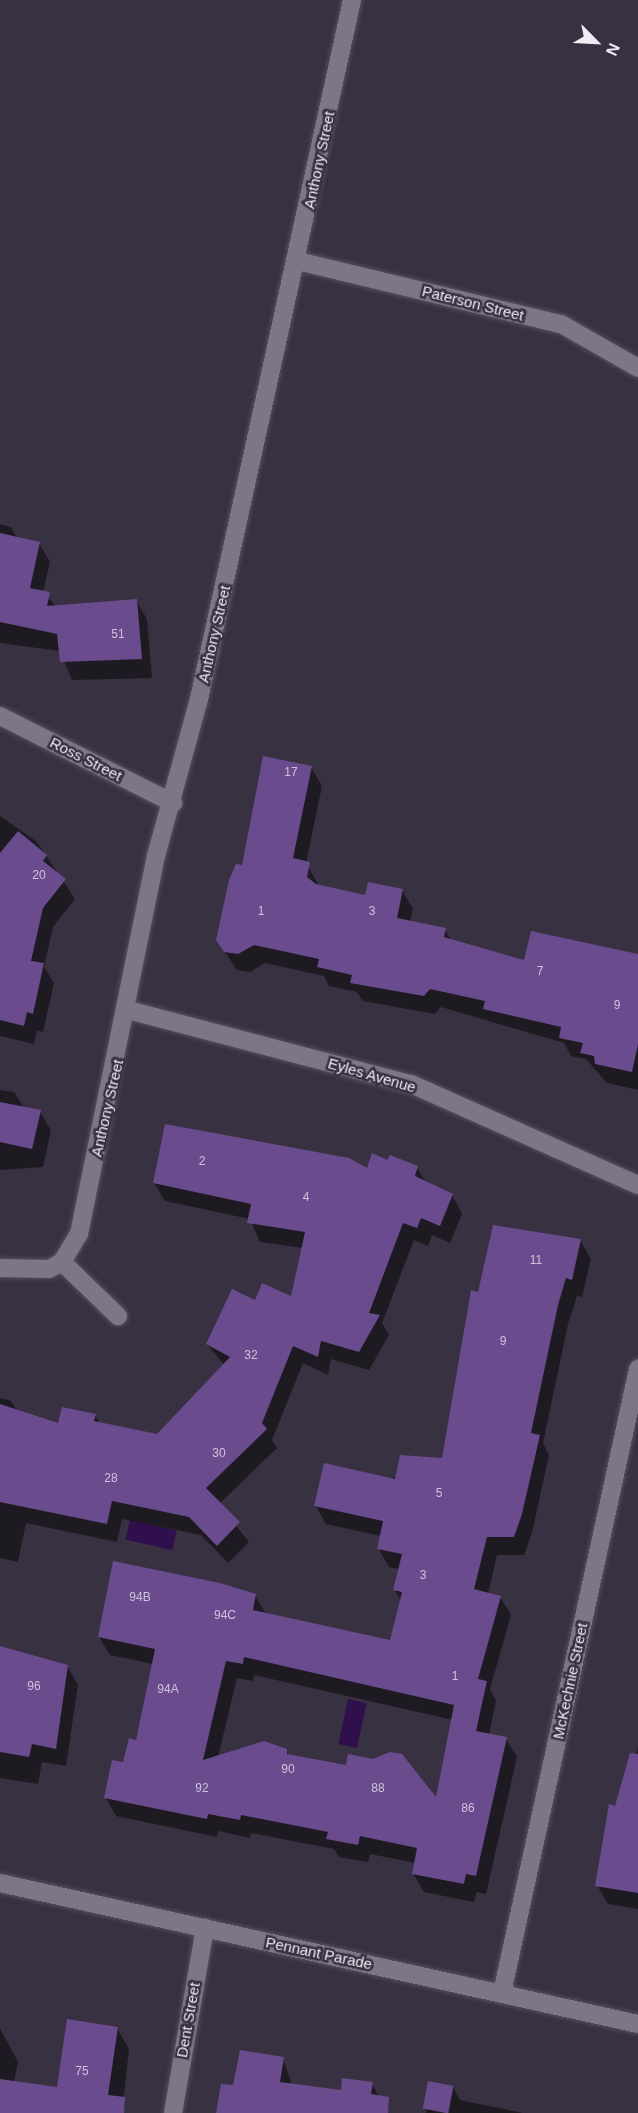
<!DOCTYPE html>
<html>
<head>
<meta charset="utf-8">
<style>
  body { margin:0 }
  #map { position:relative; width:638px; height:2113px; overflow:hidden; background:#383141; font-family:Helvetica,sans-serif }
  div>[style] { position:absolute }
  [style*='--x'] { left:calc(var(--x)*1px); top:calc(var(--y)*1px); width:calc(var(--w)*1px); rotate:calc(var(--a)*1deg) }
  .water>* { inset:0; background:#300f4d; transform-origin:0 0 }
  .shadow>* { inset:0; background:#0007 }
  .building>* { inset:0; background:#6a4b8d; transform-origin:0 0 }
  .roads { filter:drop-shadow(0 0 2px #55505e) drop-shadow(0 0 2px #55505e) }
  .street>* { height:18px; margin:-9px; padding:0 9px; transform-origin:9px; border-radius:9px; background:#7d7688 }
  span { translate:-50% -50%; white-space:nowrap; text-align:center; line-height:1.15; -webkit-text-stroke:5px #383141; paint-order:stroke }
  .number-label { font-size:12px; color:#cec4dc }
  .number-label span { -webkit-text-stroke-width:0 }
  .street-label { font-size:15px; color:#f0ecf6 }
  .north { position:absolute; left:566px; top:12px; width:60px; height:60px; -webkit-text-stroke:4px #383141; paint-order:stroke; rotate:114deg; font-size:16px; font-weight:700; line-height:24px; text-align:center; color:#f0ecf6 }
  .north::after { content:''; display:block; margin:auto; width:21px; height:27px; background:#f0ecf6; clip-path:polygon(50% 0,100% 100%,50% 72%,0 100%) }
</style>
</head>
<body>
<div id="map">
  <div class="water">
    <div style="left:130px;top:1520px;width:48px;height:20px;rotate:13deg"></div>
    <div style="left:348px;top:1699px;width:19px;height:46px;rotate:12deg"></div>
  </div>
  <div class="shadow">
    <div style="clip-path:polygon(0 524px,11px 527px,18px 539px,39px 543px,50px 562px,43px 592px,56px 606px,136px 600px,147px 619px,152px 678px,72px 680px,60px 651px,0 643px)"></div>
    <div style="clip-path:polygon(311px 767px,322px 786px,306px 863px,319px 886px,367px 897px,402px 890px,413px 909px,410px 922px,445px 930px,452px 941px,525px 962px,638px 957px,638px 1090px,607px 1083px,586px 1059px,571px 1056px,564px 1043px,441px 1007px,435px 1014px,363px 1001px,357px 992px,329px 986px,324px 976px,265px 963px,250px 972px,237px 970px,217px 940px,243px 867px)"></div>
    <div style="clip-path:polygon(0 816px,37px 842px,75px 899px,53px 927px,44px 967px,54px 983px,43px 1032px,37px 1030px,34px 1044px,0 1036px)"></div>
    <div style="clip-path:polygon(0 1090px,14px 1092px,24px 1108px,40px 1112px,51px 1130px,43px 1167px,0 1170px)"></div>
    <div style="clip-path:polygon(388px 1162px,417px 1168px,426px 1183px,452px 1195px,462px 1214px,450px 1243px,432px 1235px,428px 1246px,414px 1240px,382px 1323px,389px 1335px,369px 1370px,331px 1359px,328px 1375px,303px 1363px,272px 1440px,277px 1448px,219px 1504px,249px 1542px,228px 1563px,201px 1535px,122px 1519px,117px 1542px,26px 1523px,18px 1562px,0 1558px,0 1398px,11px 1401px,17px 1411px,60px 1424px,95px 1415px,100px 1424px,158px 1436px,224px 1365px,207px 1344px,256px 1302px,292px 1298px,303px 1248px,260px 1242px,250px 1219px,165px 1201px,154px 1183px,368px 1170px)"></div>
    <div style="clip-path:polygon(evenodd,580px 1240px,591px 1259px,582px 1297px,577px 1296px,568px 1324px,543px 1443px,549px 1455px,532px 1533px,524px 1555px,497px 1555px,488px 1594px,500px 1597px,511px 1615px,490px 1689px,496px 1701px,489px 1735px,506px 1739px,517px 1757px,486px 1894px,477px 1892px,474px 1902px,424px 1892px,413px 1873px,416px 1863px,370px 1854px,368px 1862px,339px 1857px,334px 1849px,251px 1833px,250px 1838px,218px 1831px,217px 1837px,116px 1816px,106px 1798px,137px 1741px,153px 1664px,110px 1655px,99px 1637px,255px 1595px,266px 1614px,391px 1642px,401px 1601px,394px 1589px,399px 1569px,389px 1567px,378px 1548px,381px 1536px,326px 1524px,316px 1506px,444px 1459px,479px 1294px,580px 1240px,254px 1675px,453px 1720px,437px 1801px,290px 1756px,286px 1751px,218px 1757px,237px 1678px,253px 1681px,254px 1675px)"></div>
    <div style="clip-path:polygon(0 1658px,67px 1666px,78px 1685px,66px 1766px,42px 1762px,38px 1784px,0 1778px)"></div>
    <div style="clip-path:polygon(638px 1747px,638px 1909px,608px 1904px,597px 1885px)"></div>
    <div style="clip-path:polygon(0 2028px,18px 2062px,14px 2082px,58px 2089px,117px 2028px,129px 2049px,122px 2113px,0 2113px)"></div>
    <div style="clip-path:polygon(283px 2059px,292px 2085px,342px 2092px,372px 2084px,382px 2102px,381px 2113px,218px 2113px,235px 2087px)"></div>
    <div style="clip-path:polygon(430px 2083px,453px 2087px,460px 2100px,523px 2113px,426px 2113px)"></div>
  </div>
  <div class="building">
    <div style="clip-path:polygon(0 533px,40px 542px,30px 588px,50px 592px,47px 606px,137px 599px,142px 659px,60px 662px,57px 634px,0 622px)"></div>
    <div style="clip-path:polygon(263px 756px,312px 766px,293px 858px,310px 862px,307px 877px,316px 884px,365px 895px,368px 882px,403px 889px,397px 918px,446px 928px,444px 937px,524px 960px,531px 931px,638px 954px,638px 1044px,632px 1072px,595px 1064px,594px 1056px,580px 1053px,583px 1043px,559px 1038px,561px 1027px,483px 1009px,485px 1001px,430px 989px,424px 996px,350px 983px,352px 975px,317px 967px,319px 959px,254px 945px,238px 954px,224px 952px,216px 940px,229px 880px,236px 864px,242px 865px)"></div>
    <div style="clip-path:polygon(18px 831px,47px 855px,43px 861px,66px 879px,43px 908px,31px 961px,44px 963px,33px 1014px,27px 1012px,24px 1026px,0 1020px,0 853px)"></div>
    <div style="clip-path:polygon(0 1102px,41px 1110px,32px 1149px,0 1142px)"></div>
    <div style="clip-path:polygon(165px 1124px,349px 1158px,367px 1168px,372px 1153px,387px 1160px,390px 1155px,418px 1166px,415px 1176px,453px 1194px,440px 1226px,421px 1218px,417px 1228px,403px 1223px,369px 1313px,380px 1315px,359px 1352px,321px 1341px,318px 1357px,293px 1346px,262px 1423px,267px 1429px,206px 1488px,240px 1522px,217px 1546px,189px 1517px,112px 1501px,107px 1524px,0 1502px,0 1404px,58px 1423px,62px 1407px,96px 1414px,94px 1421px,157px 1434px,230px 1357px,206px 1344px,232px 1289px,255px 1300px,262px 1283px,291px 1296px,305px 1232px,247px 1223px,251px 1204px,153px 1183px)"></div>
    <div style="clip-path:polygon(evenodd,493px 1225px,581px 1239px,572px 1280px,566px 1278px,558px 1305px,531px 1433px,540px 1435px,522px 1514px,514px 1537px,487px 1537px,474px 1589px,501px 1596px,478px 1679px,487px 1681px,476px 1731px,507px 1737px,476px 1876px,466px 1874px,464px 1884px,412px 1874px,417px 1848px,360px 1836px,358px 1845px,326px 1839px,328px 1832px,241px 1815px,240px 1820px,208px 1814px,207px 1819px,104px 1798px,112px 1760px,123px 1762px,129px 1738px,136px 1740px,155px 1649px,98px 1637px,113px 1561px,220px 1583px,256px 1594px,253px 1610px,390px 1640px,402px 1592px,393px 1590px,402px 1554px,377px 1549px,383px 1521px,314px 1506px,324px 1463px,395px 1479px,400px 1455px,442px 1458px,471px 1290px,478px 1292px,493px 1225px,244px 1657px,454px 1705px,436px 1797px,402px 1754px,390px 1752px,373px 1759px,348px 1754px,346px 1765px,287px 1754px,287px 1749px,264px 1741px,203px 1760px,226px 1661px,243px 1664px,244px 1657px)"></div>
    <div style="clip-path:polygon(0 1646px,68px 1665px,56px 1749px,32px 1744px,29px 1757px,0 1752px)"></div>
    <div style="clip-path:polygon(630px 1753px,638px 1754px,638px 1893px,595px 1886px,609px 1804px,615px 1806px)"></div>
    <div style="clip-path:polygon(67px 2019px,118px 2027px,108px 2095px,125px 2097px,124px 2113px,0 2113px,0 2079px,57px 2087px)"></div>
    <div style="clip-path:polygon(240px 2050px,284px 2057px,280px 2082px,341px 2090px,342px 2078px,373px 2082px,371px 2094px,389px 2097px,388px 2113px,216px 2113px,221px 2084px,233px 2085px)"></div>
    <div style="left:428px;top:2081px;width:26px;height:28px;rotate:11deg"></div>
  </div>
  <div class="roads">
    <div class="street">
      <div style="--x:298;--y:261;--w:270;--a:13.5"></div>
      <div style="--x:561;--y:324;--w:89;--a:29.7"></div>
      <div style="--x:0;--y:716;--w:194;--a:26.7"></div>
      <div style="--x:128;--y:1010;--w:293;--a:14.7"></div>
      <div style="--x:411;--y:1084;--w:248;--a:24"></div>
      <div style="--x:62;--y:1262;--w:78;--a:44"></div>
      <div style="--x:0;--y:1268;--w:49;--a:1.2"></div>
      <div style="--x:49;--y:1269;--w:15;--a:-28"></div>
      <div style="--x:62;--y:1262;--w:33;--a:-59"></div>
      <div style="--x:79;--y:1234;--w:386;--a:-78.5"></div>
      <div style="--x:156;--y:856;--w:163;--a:-74.7"></div>
      <div style="--x:199;--y:699;--w:716;--a:-77.65"></div>
      <div style="--x:0;--y:1883;--w:653;--a:12.46"></div>
      <div style="--x:502;--y:1993;--w:639;--a:-77.7"></div>
      <div style="--x:173;--y:2113;--w:188;--a:-80.2"></div>
    </div>
  </div>
  <div class="number-label">
    <span style="left:118px;top:635px">51</span>
    <span style="left:291px;top:773px">17</span>
    <span style="left:39px;top:876px">20</span>
    <span style="left:261px;top:912px">1</span>
    <span style="left:372px;top:912px">3</span>
    <span style="left:540px;top:972px">7</span>
    <span style="left:617px;top:1006px">9</span>
    <span style="left:202px;top:1162px">2</span>
    <span style="left:306px;top:1198px">4</span>
    <span style="left:536px;top:1261px">11</span>
    <span style="left:503px;top:1342px">9</span>
    <span style="left:251px;top:1356px">32</span>
    <span style="left:219px;top:1454px">30</span>
    <span style="left:111px;top:1479px">28</span>
    <span style="left:439px;top:1494px">5</span>
    <span style="left:423px;top:1576px">3</span>
    <span style="left:140px;top:1598px">94B</span>
    <span style="left:225px;top:1616px">94C</span>
    <span style="left:455px;top:1677px">1</span>
    <span style="left:34px;top:1687px">96</span>
    <span style="left:168px;top:1690px">94A</span>
    <span style="left:288px;top:1770px">90</span>
    <span style="left:202px;top:1789px">92</span>
    <span style="left:378px;top:1789px">88</span>
    <span style="left:468px;top:1809px">86</span>
    <span style="left:82px;top:2072px">75</span>
  </div>
  <div class="street-label">
    <span style="left:319px;top:160px;rotate:-78deg">Anthony Street</span>
    <span style="left:473px;top:303px;rotate:14deg">Paterson Street</span>
    <span style="left:214px;top:634px;rotate:-77deg">Anthony Street</span>
    <span style="left:86px;top:759px;rotate:27deg">Ross Street</span>
    <span style="left:372px;top:1075px;rotate:16deg">Eyles Avenue</span>
    <span style="left:107px;top:1108px;rotate:-77deg">Anthony Street</span>
    <span style="left:570px;top:1681px;rotate:-78deg">McKechnie Street</span>
    <span style="left:319px;top:1953px;rotate:12deg">Pennant Parade</span>
    <span style="left:188px;top:2020px;rotate:-80deg">Dent Street</span>
  </div>
  <div class="north">N</div>
</div>
</body>
</html>
